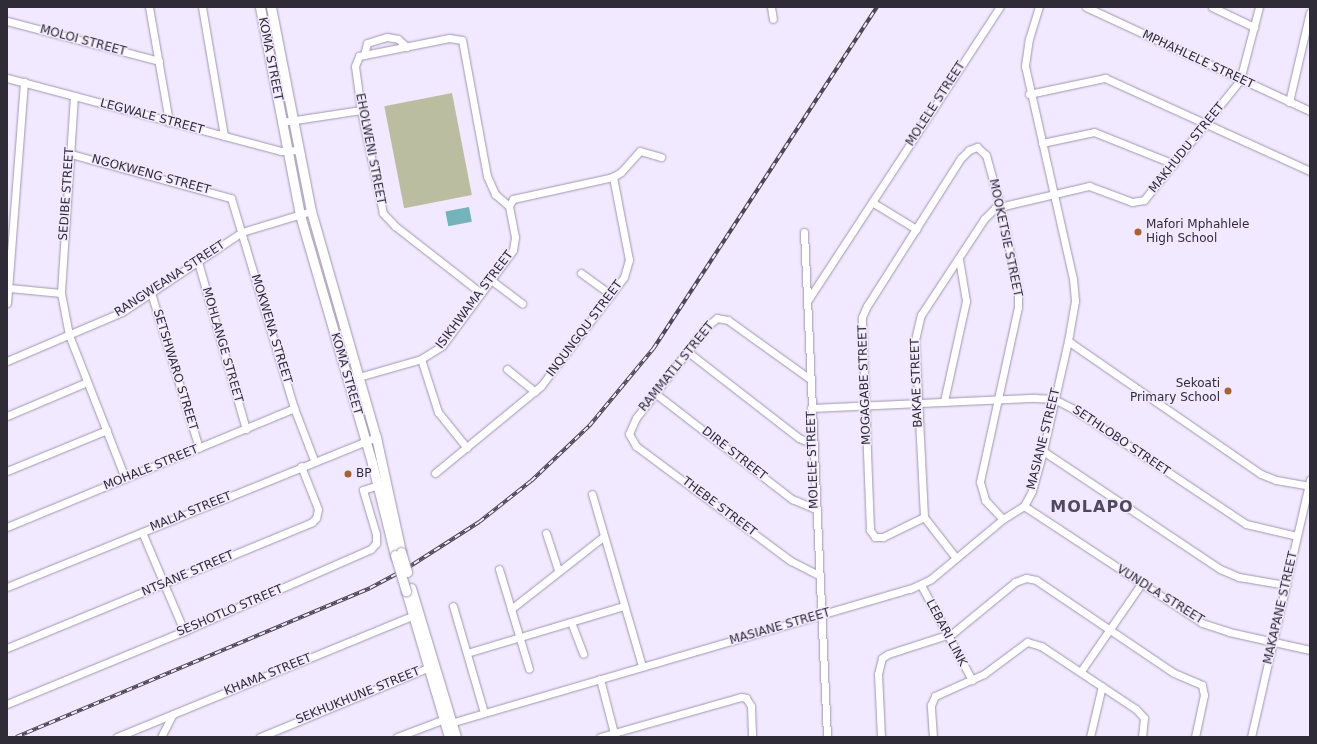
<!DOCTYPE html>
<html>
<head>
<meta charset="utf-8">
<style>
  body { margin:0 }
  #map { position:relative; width:1317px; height:744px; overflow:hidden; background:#f1e9ff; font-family:"DejaVu Sans",sans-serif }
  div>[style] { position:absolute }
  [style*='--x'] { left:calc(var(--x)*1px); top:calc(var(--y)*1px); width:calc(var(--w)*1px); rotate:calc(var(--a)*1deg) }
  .green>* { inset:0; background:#babd9f; transform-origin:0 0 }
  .water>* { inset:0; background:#73b3b9; transform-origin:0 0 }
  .roads { filter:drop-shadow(0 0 1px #9f96af) drop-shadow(0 0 1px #9f96af) }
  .minor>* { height:7px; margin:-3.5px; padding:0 3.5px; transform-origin:3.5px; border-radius:3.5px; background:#fff }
  .major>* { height:9px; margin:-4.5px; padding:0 4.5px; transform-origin:4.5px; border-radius:4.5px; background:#fff }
  .rail>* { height:3.5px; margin-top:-1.75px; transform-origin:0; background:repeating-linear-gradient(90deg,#f1e9ff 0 6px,#4d4855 0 12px); box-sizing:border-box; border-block:1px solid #4d4855 }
  .bridges { filter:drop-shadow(0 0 1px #9f96af) drop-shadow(0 0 1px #9f96af) }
  .major-bridge>* { height:9px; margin:-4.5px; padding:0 4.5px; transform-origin:4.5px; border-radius:4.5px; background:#fff }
  .dots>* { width:11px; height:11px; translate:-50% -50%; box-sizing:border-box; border:2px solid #f1e9ff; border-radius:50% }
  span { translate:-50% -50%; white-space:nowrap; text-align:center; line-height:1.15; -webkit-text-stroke:3px #f1e9ff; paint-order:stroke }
  .street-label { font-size:12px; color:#302c37 }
  .poi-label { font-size:12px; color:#302c37 }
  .left { translate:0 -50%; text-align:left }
  .right { translate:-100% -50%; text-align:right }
  .district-label { font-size:16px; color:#50485e; font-weight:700; letter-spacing:1px }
  .frame { position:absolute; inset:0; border:8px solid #302c37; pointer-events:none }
</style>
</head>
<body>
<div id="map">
  <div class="green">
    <div style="left:452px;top:93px;width:104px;height:69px;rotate:79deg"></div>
  </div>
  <div class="water">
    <div style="left:469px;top:207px;width:15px;height:24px;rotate:79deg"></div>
  </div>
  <div class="roads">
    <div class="minor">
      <div style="--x:149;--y:7;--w:117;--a:80.1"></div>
      <div style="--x:202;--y:7;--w:131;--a:80.3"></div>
      <div style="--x:771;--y:7;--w:12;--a:81"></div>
      <div style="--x:1086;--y:7;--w:247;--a:24.9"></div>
      <div style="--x:1212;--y:7;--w:47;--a:25.5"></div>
      <div style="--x:7;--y:21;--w:157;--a:14.7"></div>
      <div style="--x:364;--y:55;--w:12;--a:-76"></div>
      <div style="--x:367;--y:43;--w:21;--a:-17"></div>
      <div style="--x:387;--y:37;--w:11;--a:10"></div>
      <div style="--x:398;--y:39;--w:12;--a:42"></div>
      <div style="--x:7;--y:78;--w:284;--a:14.9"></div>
      <div style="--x:281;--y:151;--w:17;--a:-3"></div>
      <div style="--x:1029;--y:94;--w:78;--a:-11.9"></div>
      <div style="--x:1105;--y:78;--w:225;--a:24.4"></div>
      <div style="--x:74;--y:96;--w:197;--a:93.8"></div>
      <div style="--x:61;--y:293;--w:43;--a:79.2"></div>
      <div style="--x:69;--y:335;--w:154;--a:68.6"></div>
      <div style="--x:1289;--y:102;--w:92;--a:-76.9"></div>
      <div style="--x:282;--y:122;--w:80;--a:-8.6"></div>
      <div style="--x:1042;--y:143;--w:53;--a:-11.9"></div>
      <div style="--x:1094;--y:132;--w:86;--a:21.8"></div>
      <div style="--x:71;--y:154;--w:166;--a:15.4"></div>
      <div style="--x:231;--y:198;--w:219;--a:73.3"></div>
      <div style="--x:294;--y:408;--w:56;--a:69"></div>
      <div style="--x:872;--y:202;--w:52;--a:31.5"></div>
      <div style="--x:804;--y:232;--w:506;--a:87.39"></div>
      <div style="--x:198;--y:262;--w:174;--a:74"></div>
      <div style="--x:581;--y:273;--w:37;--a:36"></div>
      <div style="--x:491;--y:280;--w:39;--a:37"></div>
      <div style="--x:9;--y:288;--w:52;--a:5.5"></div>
      <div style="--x:151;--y:293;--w:162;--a:72.8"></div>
      <div style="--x:481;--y:293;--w:109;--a:-142.1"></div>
      <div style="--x:395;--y:226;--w:18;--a:-133"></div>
      <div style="--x:383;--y:213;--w:105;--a:-102.1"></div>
      <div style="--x:361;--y:110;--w:44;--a:-97.8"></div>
      <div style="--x:355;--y:66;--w:11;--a:-68"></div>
      <div style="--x:359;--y:56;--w:92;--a:-11.3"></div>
      <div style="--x:449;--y:38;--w:13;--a:9"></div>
      <div style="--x:462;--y:40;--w:138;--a:79.6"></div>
      <div style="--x:487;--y:176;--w:20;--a:66"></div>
      <div style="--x:495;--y:194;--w:18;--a:41"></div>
      <div style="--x:808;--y:300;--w:350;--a:-56.8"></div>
      <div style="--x:7;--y:303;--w:222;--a:-85.6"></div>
      <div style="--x:1068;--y:341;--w:234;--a:34.6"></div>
      <div style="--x:1261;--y:474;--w:16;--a:22"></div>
      <div style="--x:1276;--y:480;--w:34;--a:10"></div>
      <div style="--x:688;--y:352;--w:140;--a:37.8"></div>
      <div style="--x:799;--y:438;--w:15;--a:23"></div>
      <div style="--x:421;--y:359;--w:56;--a:72.2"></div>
      <div style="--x:438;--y:412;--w:46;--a:51.1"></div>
      <div style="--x:7;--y:361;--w:125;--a:-23.1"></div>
      <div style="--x:122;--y:312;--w:144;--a:-33.7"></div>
      <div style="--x:242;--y:232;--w:72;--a:-16.9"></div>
      <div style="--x:507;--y:369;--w:36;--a:39"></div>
      <div style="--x:810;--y:379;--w:101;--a:-144.3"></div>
      <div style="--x:728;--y:320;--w:11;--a:-170"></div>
      <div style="--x:717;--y:318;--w:13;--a:141"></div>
      <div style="--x:707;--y:326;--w:116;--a:127.7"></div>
      <div style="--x:636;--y:418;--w:17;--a:114"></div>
      <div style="--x:629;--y:434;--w:14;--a:60"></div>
      <div style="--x:636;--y:446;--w:193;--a:36.6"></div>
      <div style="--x:791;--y:561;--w:30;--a:27"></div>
      <div style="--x:348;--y:380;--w:76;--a:-16"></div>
      <div style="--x:421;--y:359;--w:25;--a:-32"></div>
      <div style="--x:442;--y:346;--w:119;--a:-53.5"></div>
      <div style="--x:513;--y:250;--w:13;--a:-81"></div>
      <div style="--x:515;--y:237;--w:32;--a:-101"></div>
      <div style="--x:509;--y:206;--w:8;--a:-60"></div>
      <div style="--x:513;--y:199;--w:102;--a:-12.4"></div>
      <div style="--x:613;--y:177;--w:9;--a:-32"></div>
      <div style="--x:621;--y:172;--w:28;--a:-48"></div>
      <div style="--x:640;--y:151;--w:22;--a:16"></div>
      <div style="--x:656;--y:394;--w:172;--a:37.7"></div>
      <div style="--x:792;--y:499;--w:25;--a:23"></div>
      <div style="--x:944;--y:401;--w:102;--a:-77.6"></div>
      <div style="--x:966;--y:301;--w:43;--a:-99.5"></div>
      <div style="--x:811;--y:408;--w:224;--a:-2.6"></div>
      <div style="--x:1035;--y:398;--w:19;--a:3"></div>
      <div style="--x:1054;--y:399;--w:20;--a:27"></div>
      <div style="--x:1072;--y:408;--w:209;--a:33.7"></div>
      <div style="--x:1246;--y:524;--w:52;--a:13.2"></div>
      <div style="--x:7;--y:416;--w:87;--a:-23"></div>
      <div style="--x:1043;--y:451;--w:213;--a:33.7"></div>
      <div style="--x:1220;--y:569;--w:21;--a:23"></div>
      <div style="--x:1239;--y:577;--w:48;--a:9.7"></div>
      <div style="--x:7;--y:471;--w:108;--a:-22.3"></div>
      <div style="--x:435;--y:473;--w:137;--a:-39.4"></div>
      <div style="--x:541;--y:386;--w:137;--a:-52.7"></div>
      <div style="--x:624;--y:277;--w:18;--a:-74"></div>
      <div style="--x:629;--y:260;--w:85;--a:-100.9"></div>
      <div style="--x:592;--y:494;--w:179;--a:73.8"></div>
      <div style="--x:1024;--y:506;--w:213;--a:33.3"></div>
      <div style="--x:1202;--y:623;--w:28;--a:18"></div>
      <div style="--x:1229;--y:632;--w:83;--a:12.5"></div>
      <div style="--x:924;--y:517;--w:46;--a:154"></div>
      <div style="--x:883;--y:537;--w:8;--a:180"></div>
      <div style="--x:875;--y:537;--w:9;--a:-126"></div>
      <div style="--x:870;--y:530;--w:213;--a:-92.2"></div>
      <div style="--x:862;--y:317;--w:12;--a:-66"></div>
      <div style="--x:867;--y:306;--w:175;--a:-57.6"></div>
      <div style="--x:961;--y:158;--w:11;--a:-45"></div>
      <div style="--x:969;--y:150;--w:9;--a:-21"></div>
      <div style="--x:977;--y:147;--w:12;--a:42"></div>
      <div style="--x:986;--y:155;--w:53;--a:74.6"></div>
      <div style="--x:1000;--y:206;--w:87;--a:78"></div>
      <div style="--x:1018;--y:291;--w:16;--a:90"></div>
      <div style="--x:1018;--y:307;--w:179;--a:102.3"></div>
      <div style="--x:980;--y:482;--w:19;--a:74"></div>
      <div style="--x:985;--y:500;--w:26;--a:47"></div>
      <div style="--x:7;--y:527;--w:311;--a:-22.5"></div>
      <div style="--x:142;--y:532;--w:108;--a:67"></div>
      <div style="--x:546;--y:533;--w:40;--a:72"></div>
      <div style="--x:956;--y:558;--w:52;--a:-128"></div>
      <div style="--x:924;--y:517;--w:177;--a:-92.9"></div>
      <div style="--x:915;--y:340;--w:26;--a:-77"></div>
      <div style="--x:921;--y:315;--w:115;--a:-56.7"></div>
      <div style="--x:984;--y:219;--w:16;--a:-45"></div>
      <div style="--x:995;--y:208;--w:97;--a:-13.2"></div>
      <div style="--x:1089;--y:186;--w:46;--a:20.4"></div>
      <div style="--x:1132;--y:202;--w:12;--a:-9"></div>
      <div style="--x:1144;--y:200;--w:154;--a:-51.3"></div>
      <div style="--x:1240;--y:80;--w:75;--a:-75.4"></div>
      <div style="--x:499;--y:569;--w:104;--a:73.3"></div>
      <div style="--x:921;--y:585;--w:108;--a:61.8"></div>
      <div style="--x:7;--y:587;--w:398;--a:-22.1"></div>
      <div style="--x:453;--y:606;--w:111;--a:73.8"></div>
      <div style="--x:511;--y:609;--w:118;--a:-38.1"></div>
      <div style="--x:571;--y:622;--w:34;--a:69"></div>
      <div style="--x:7;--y:648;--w:330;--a:-22.4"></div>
      <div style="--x:312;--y:522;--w:6;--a:-45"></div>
      <div style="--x:316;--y:518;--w:9;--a:-77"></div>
      <div style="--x:318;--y:509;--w:46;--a:-111.6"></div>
      <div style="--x:467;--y:653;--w:164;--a:-16.7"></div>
      <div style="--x:1081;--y:671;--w:106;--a:-55.4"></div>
      <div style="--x:600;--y:679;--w:60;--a:75.5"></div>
      <div style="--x:7;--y:704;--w:191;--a:-22.4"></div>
      <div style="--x:184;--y:631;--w:204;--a:-23.7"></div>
      <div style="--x:371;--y:549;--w:8;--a:-50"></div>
      <div style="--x:376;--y:543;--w:9;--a:-90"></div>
      <div style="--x:376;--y:534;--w:46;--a:-106.5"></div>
      <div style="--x:363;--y:490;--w:19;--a:-18"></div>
      <div style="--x:447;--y:724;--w:482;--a:-16.3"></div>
      <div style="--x:910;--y:589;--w:23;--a:-25"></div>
      <div style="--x:931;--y:579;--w:94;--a:-39.8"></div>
      <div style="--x:1003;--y:519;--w:25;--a:-32"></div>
      <div style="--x:1024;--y:506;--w:17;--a:-62"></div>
      <div style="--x:1032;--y:491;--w:41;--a:-74.6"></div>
      <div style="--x:1043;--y:451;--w:113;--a:-77.2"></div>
      <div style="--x:1068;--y:341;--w:41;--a:-80.1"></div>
      <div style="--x:1075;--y:301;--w:22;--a:-95"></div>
      <div style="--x:1073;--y:279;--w:218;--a:-102.7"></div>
      <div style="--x:1025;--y:66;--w:27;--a:-82"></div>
      <div style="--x:1029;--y:39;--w:34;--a:-73"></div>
      <div style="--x:117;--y:737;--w:324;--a:-22.3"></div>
      <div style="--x:161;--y:737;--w:25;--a:-63"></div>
      <div style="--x:260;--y:737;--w:186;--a:-22.4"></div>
      <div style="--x:397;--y:737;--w:53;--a:-20.8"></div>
      <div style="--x:600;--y:737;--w:147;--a:-15.8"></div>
      <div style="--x:741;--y:697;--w:5;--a:11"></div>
      <div style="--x:746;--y:698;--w:9;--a:58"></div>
      <div style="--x:751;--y:706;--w:31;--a:88"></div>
      <div style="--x:881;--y:737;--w:63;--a:-92.7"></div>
      <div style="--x:878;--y:674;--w:16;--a:-76"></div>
      <div style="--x:882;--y:658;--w:7;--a:-34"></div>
      <div style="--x:888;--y:654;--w:68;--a:-17.9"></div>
      <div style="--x:953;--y:633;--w:80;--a:-39.4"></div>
      <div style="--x:1015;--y:582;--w:12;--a:-20"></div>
      <div style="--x:1026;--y:578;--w:10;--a:11"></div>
      <div style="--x:1036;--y:580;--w:166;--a:34"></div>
      <div style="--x:1174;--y:673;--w:30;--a:23"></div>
      <div style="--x:1202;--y:685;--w:10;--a:79"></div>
      <div style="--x:1204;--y:695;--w:43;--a:102.1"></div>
      <div style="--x:933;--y:737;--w:32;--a:-94"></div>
      <div style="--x:931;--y:705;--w:10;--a:-66"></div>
      <div style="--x:935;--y:696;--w:54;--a:-24.2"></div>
      <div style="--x:984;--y:674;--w:54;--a:-36.7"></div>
      <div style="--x:1027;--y:642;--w:15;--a:16"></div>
      <div style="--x:1041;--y:646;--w:114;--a:33.6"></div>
      <div style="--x:1136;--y:709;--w:12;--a:48"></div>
      <div style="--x:1144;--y:718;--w:19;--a:96"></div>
      <div style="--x:1090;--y:737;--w:52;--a:-76.8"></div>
      <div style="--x:1251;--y:737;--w:264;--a:-77.1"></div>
    </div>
    <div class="major">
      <div style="--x:260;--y:7;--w:212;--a:79.1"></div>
      <div style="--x:300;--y:215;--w:258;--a:73.8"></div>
      <div style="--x:372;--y:463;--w:95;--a:76"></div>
      <div style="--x:271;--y:7;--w:208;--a:78.9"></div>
      <div style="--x:311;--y:211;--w:235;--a:74"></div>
      <div style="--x:376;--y:437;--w:118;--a:77.7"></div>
      <div style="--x:411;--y:588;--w:156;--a:73.2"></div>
      <div style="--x:406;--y:591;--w:152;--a:73.6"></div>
    </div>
  </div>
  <div class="rail">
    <div style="--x:16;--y:737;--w:384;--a:-22.8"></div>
    <div style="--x:370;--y:588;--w:38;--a:-28"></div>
    <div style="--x:404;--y:570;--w:89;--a:-32.6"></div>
    <div style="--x:479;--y:522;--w:66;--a:-38.3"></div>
    <div style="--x:531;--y:481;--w:80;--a:-43.5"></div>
    <div style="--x:589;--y:426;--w:100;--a:-50.3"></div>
    <div style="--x:653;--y:349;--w:409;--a:-56.8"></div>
  </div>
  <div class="bridges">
    <div class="major-bridge">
      <div style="--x:401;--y:552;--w:21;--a:73"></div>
      <div style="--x:395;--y:555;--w:38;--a:73"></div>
    </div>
  </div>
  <div class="dots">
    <div style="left:1138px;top:232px;background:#a76233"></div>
    <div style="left:1228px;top:391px;background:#a76233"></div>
    <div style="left:348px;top:474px;background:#a76233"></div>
  </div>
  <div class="street-label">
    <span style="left:83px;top:41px;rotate:15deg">MOLOI STREET</span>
    <span style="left:270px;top:59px;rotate:79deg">KOMA STREET</span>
    <span style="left:1198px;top:60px;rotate:25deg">MPHAHLELE STREET</span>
    <span style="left:936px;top:104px;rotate:-57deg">MOLELE STREET</span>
    <span style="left:152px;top:117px;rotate:15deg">LEGWALE STREET</span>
    <span style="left:1187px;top:148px;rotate:-51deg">MAKHUDU STREET</span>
    <span style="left:370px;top:149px;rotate:79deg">EHOLWENI STREET</span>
    <span style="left:151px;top:175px;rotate:15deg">NGOKWENG STREET</span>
    <span style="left:67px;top:194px;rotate:-86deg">SEDIBE STREET</span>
    <span style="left:1005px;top:238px;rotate:78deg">MOOKETSIE STREET</span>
    <span style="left:170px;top:279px;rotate:-33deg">RANGWEANA STREET</span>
    <span style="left:475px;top:300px;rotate:-53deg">ISIKHWAMA STREET</span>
    <span style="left:271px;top:329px;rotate:73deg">MOKWENA STREET</span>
    <span style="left:585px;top:329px;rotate:-53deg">INQUNGQU STREET</span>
    <span style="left:222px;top:345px;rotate:74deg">MOHLANGE STREET</span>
    <span style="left:677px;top:367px;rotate:-51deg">RAMMATLI STREET</span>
    <span style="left:175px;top:370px;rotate:73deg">SETSHWARO STREET</span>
    <span style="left:346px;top:374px;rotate:74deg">KOMA STREET</span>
    <span style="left:917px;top:383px;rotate:-92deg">BAKAE STREET</span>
    <span style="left:865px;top:385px;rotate:-92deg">MOGAGABE STREET</span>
    <span style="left:1044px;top:439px;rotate:-76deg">MASIANE STREET</span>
    <span style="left:1121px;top:441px;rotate:34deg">SETHLOBO STREET</span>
    <span style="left:734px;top:454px;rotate:38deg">DIRE STREET</span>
    <span style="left:813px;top:460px;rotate:-92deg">MOLELE STREET</span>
    <span style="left:151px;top:468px;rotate:-22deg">MOHALE STREET</span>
    <span style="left:719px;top:507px;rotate:37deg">THEBE STREET</span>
    <span style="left:191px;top:512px;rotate:-22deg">MALIA STREET</span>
    <span style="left:188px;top:574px;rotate:-23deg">NTSANE STREET</span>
    <span style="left:1160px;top:595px;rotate:32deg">VUNDLA STREET</span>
    <span style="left:1281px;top:608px;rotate:-77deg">MAKAPANE STREET</span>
    <span style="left:230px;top:611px;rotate:-23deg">SESHOTLO STREET</span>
    <span style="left:780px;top:627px;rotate:-16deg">MASIANE STREET</span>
    <span style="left:946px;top:633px;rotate:62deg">LEBARI LINK</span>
    <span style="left:268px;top:675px;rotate:-22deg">KHAMA STREET</span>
    <span style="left:358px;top:696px;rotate:-22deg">SEKHUKHUNE STREET</span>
  </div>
  <div class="poi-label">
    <span class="left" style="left:1146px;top:232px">Mafori Mphahlele<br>High School</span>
    <span class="right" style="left:1220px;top:391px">Sekoati<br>Primary School</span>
    <span class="left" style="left:356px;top:474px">BP</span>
  </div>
  <div class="district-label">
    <span style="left:1092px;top:507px">MOLAPO</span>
  </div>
  <div class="frame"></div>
</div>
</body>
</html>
